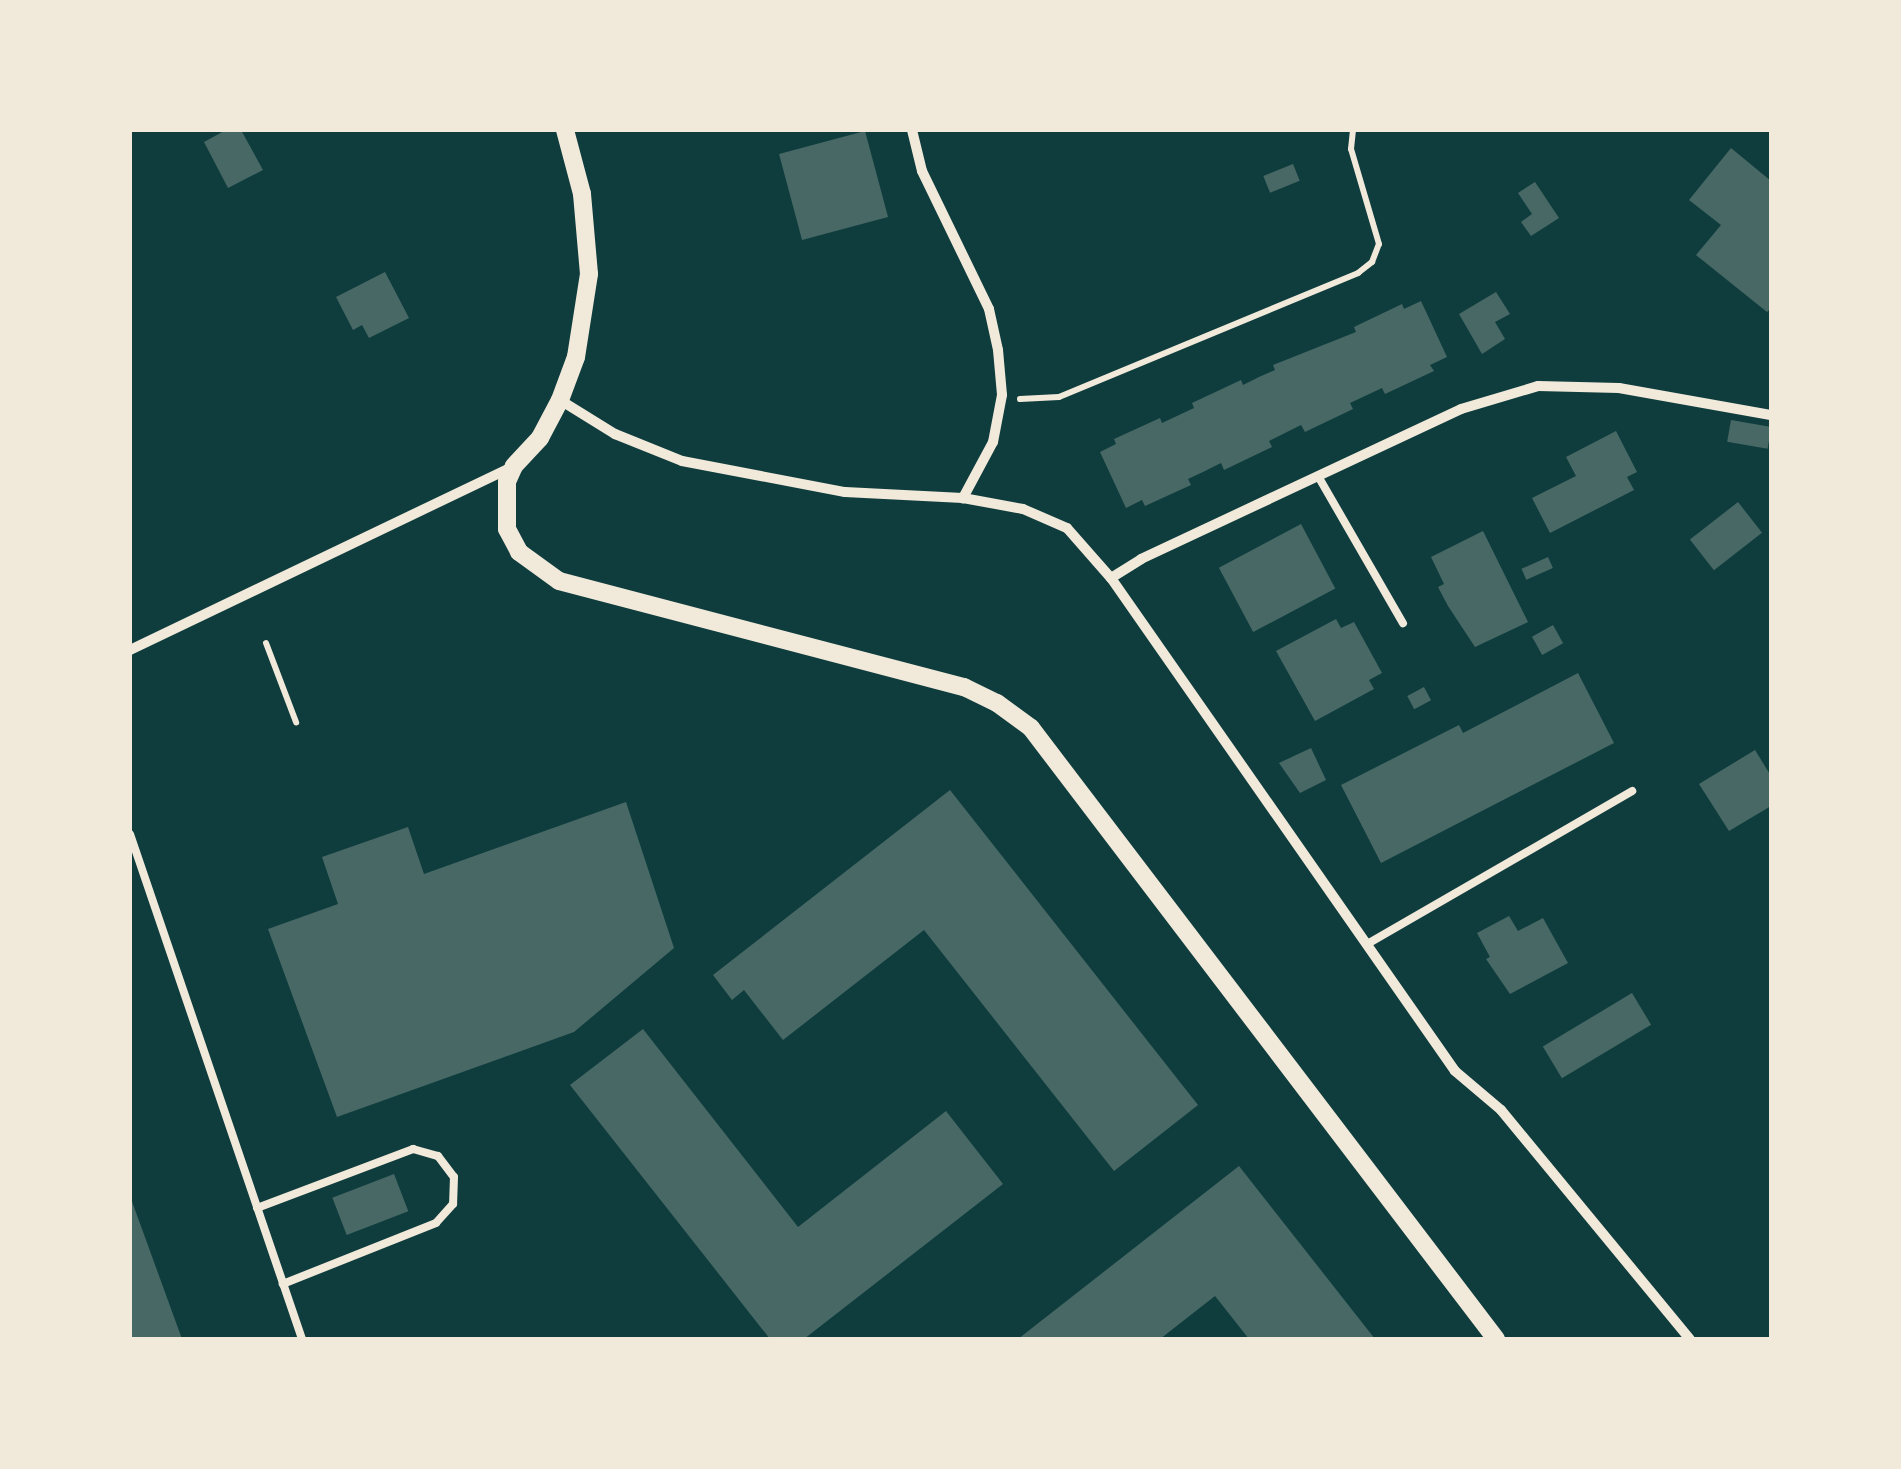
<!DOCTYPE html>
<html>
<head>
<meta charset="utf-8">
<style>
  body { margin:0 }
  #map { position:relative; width:1901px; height:1469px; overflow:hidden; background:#0f3d3e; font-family:Commissioner,sans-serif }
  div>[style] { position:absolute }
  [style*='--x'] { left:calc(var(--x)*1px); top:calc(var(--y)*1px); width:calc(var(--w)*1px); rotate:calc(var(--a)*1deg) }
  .building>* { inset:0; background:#486865; transform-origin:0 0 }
  .path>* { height:6px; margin:-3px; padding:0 3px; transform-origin:3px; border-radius:3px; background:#f1e9da }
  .service>* { height:8px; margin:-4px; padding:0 4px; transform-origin:4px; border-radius:4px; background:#f1e9da }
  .minor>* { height:10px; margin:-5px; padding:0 5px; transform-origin:5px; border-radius:5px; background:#f1e9da }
  .tertiary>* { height:18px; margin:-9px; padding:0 9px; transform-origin:9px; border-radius:9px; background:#f1e9da }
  span { translate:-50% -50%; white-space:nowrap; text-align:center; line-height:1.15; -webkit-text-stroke:8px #f1e9da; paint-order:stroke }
  .frame { position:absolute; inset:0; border:132px solid #f1e9da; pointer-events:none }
</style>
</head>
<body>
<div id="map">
  <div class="building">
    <div style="clip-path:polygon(226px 130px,241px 130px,263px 170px,228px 188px,204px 142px)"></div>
    <div style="left:865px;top:131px;width:89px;height:89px;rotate:75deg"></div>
    <div style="clip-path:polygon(1731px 148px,1771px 181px,1771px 308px,1767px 312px,1696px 255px,1721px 225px,1689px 200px)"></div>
    <div style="left:1293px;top:164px;width:18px;height:32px;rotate:68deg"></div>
    <div style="clip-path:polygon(1535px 182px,1559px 218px,1531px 236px,1521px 222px,1532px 214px,1518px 193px)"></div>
    <div style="clip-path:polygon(385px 272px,409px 318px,369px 338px,362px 325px,353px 330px,336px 297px)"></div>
    <div style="clip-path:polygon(1496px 292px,1510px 314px,1495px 322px,1505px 339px,1482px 354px,1459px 314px)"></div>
    <div style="clip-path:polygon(1421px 301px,1447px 357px,1430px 365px,1434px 371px,1385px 394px,1382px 388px,1350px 403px,1353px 409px,1305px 432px,1301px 425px,1269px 441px,1272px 447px,1224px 470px,1221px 463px,1205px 471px,1188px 479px,1191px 485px,1145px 506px,1142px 500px,1126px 508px,1100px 452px,1116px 444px,1114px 439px,1160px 418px,1162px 423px,1194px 408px,1192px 403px,1241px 380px,1243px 385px,1259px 377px,1275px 370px,1273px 365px,1356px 332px,1354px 327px,1402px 304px,1404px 309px)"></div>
    <div style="left:1731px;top:420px;width:41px;height:22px;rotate:10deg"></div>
    <div style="clip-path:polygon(1616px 431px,1637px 472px,1627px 477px,1634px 490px,1550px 533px,1532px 498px,1576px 476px,1566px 457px)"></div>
    <div style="left:1738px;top:502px;width:39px;height:61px;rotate:52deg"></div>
    <div style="left:1301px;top:524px;width:73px;height:93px;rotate:62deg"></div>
    <div style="clip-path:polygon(1483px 531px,1528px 622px,1475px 647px,1448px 606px,1438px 587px,1444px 584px,1431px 557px)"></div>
    <div style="left:1548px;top:557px;width:12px;height:29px;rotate:66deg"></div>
    <div style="clip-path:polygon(1336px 619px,1341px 628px,1354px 622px,1382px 673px,1369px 680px,1374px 689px,1315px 721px,1276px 651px)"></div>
    <div style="left:1553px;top:625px;width:21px;height:24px;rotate:61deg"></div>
    <div style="clip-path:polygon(1578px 673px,1614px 743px,1381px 863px,1341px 785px,1459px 725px,1463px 733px)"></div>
    <div style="left:1424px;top:687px;width:15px;height:19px;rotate:62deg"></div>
    <div style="clip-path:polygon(1311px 748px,1326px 780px,1300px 793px,1279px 763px)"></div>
    <div style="clip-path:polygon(1755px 750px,1771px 776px,1771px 806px,1729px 831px,1699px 784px)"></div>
    <div style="clip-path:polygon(950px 790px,1198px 1105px,1114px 1171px,924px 930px,783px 1040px,744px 990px,732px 1000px,713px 975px)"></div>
    <div style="clip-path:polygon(626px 802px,674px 948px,574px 1032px,337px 1117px,268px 929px,338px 904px,322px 857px,408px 827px,424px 874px)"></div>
    <div style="clip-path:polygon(1509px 916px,1518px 931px,1543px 918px,1568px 963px,1510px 994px,1486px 959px,1490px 957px,1477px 933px)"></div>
    <div style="left:1632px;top:993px;width:37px;height:104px;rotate:59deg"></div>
    <div style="clip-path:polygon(643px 1029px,798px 1227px,946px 1111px,1003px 1184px,804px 1339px,770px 1339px,570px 1085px)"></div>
    <div style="clip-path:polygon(1239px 1166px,1375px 1339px,1249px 1339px,1215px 1296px,1160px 1339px,1018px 1339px)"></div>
    <div style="left:394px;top:1174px;width:40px;height:66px;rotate:69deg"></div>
    <div style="clip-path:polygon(130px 1196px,182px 1339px,130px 1339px)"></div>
  </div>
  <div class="path">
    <div style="--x:1020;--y:399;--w:39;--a:-3"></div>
    <div style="--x:1059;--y:397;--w:324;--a:-22.5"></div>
    <div style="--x:1358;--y:273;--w:18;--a:-38"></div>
    <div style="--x:1372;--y:262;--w:19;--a:-69"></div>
    <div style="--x:1379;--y:244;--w:99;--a:-106.4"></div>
    <div style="--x:1351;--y:149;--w:19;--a:-84"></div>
    <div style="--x:266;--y:643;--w:85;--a:69.2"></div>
  </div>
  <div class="service">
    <div style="--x:1318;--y:476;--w:170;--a:60"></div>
    <div style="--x:130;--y:834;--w:533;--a:71.19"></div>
    <div style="--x:1369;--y:943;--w:304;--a:-30"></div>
    <div style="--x:257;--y:1208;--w:167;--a:-20.7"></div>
    <div style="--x:413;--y:1149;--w:26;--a:16"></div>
    <div style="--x:438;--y:1156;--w:26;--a:53"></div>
    <div style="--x:454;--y:1177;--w:27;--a:92"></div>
    <div style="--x:453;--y:1204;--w:25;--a:132"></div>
    <div style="--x:436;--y:1223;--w:165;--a:158.3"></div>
  </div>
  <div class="minor">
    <div style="--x:912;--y:130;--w:42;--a:76.3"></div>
    <div style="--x:922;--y:171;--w:153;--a:64.1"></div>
    <div style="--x:989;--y:309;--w:42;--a:77.6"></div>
    <div style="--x:998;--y:350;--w:45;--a:84.9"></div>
    <div style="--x:1002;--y:395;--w:48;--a:100.8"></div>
    <div style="--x:993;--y:442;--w:64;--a:118.2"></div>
    <div style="--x:560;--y:400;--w:65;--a:31.7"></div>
    <div style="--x:615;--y:434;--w:72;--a:21.9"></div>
    <div style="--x:682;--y:461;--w:166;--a:10.8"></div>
    <div style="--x:845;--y:492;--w:118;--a:2.9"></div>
    <div style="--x:963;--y:498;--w:61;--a:10.4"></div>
    <div style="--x:1023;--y:509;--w:48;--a:23.4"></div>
    <div style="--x:1067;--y:528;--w:67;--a:48.7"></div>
    <div style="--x:1111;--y:578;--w:601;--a:55.09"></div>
    <div style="--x:1455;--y:1071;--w:60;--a:40.3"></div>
    <div style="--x:1501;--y:1110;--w:297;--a:50.5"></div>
    <div style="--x:1111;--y:578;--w:36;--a:-32"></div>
    <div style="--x:1141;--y:559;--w:353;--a:-25.1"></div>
    <div style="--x:1461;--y:409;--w:80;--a:-16.6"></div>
    <div style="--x:1538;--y:386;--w:81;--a:1.4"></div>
    <div style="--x:1619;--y:388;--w:154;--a:10.1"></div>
    <div style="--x:130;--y:650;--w:424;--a:-25.6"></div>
  </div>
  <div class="tertiary">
    <div style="--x:565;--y:130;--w:66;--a:75.1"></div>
    <div style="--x:582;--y:194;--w:80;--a:85"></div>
    <div style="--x:589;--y:274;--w:84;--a:98.9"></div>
    <div style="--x:576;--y:357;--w:46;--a:110.4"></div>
    <div style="--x:560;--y:400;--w:43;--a:117.8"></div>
    <div style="--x:540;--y:438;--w:38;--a:133"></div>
    <div style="--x:514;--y:466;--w:17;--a:114"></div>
    <div style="--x:507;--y:482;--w:47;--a:90"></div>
    <div style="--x:507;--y:529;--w:26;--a:62"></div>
    <div style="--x:519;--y:552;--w:49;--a:35.9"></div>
    <div style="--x:559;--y:581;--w:419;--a:14.7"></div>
    <div style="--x:964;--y:687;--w:37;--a:26"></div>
    <div style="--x:997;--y:703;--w:42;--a:36.3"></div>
    <div style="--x:1031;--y:728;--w:768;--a:52.73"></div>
  </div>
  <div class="frame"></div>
</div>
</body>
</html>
